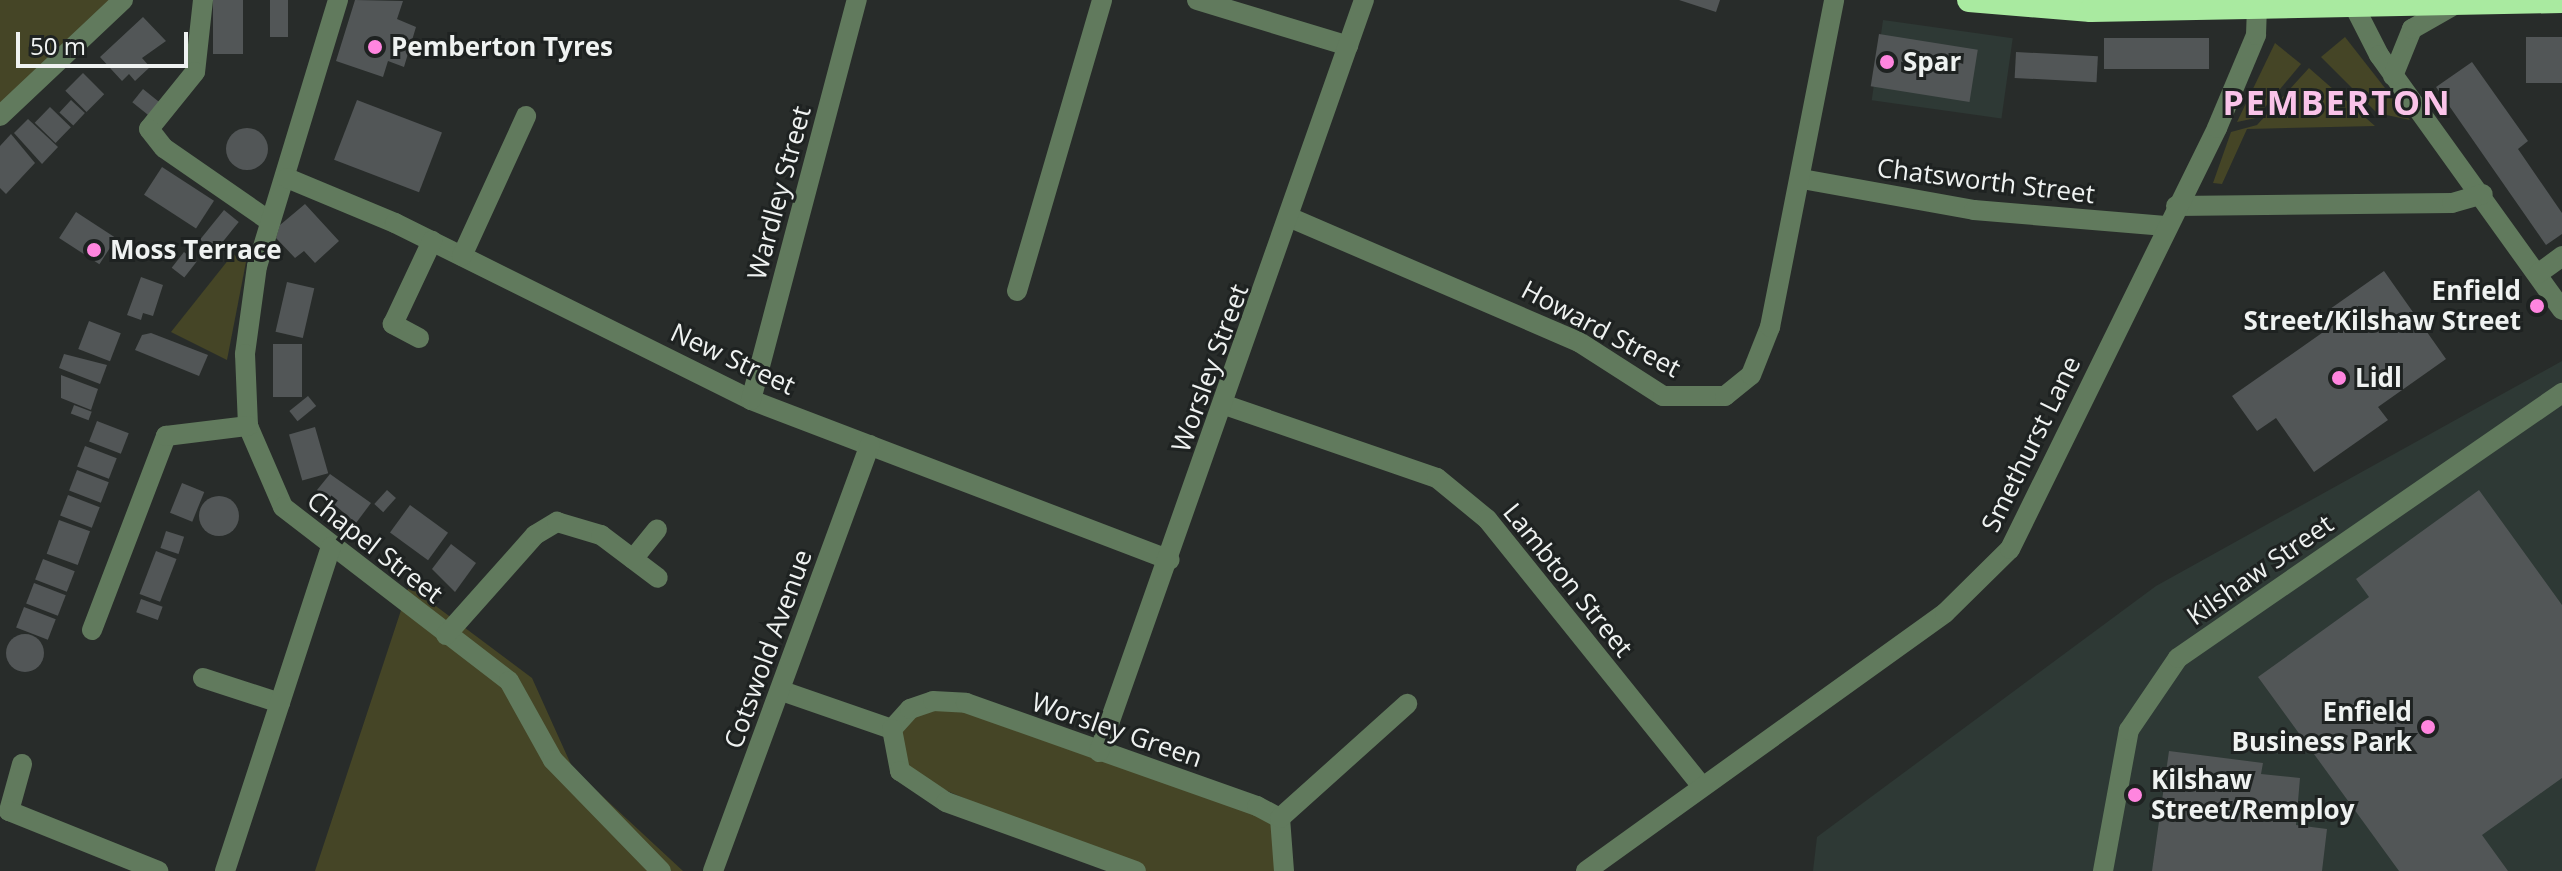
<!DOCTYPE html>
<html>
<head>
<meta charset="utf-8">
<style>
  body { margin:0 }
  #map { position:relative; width:2562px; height:871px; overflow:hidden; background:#282c2a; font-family:"Open Sans",sans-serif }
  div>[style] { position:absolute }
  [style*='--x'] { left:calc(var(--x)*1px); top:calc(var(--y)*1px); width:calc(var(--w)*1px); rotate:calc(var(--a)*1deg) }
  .built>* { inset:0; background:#2e3935; transform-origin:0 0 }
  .green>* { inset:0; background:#454526 }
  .building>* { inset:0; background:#525657; transform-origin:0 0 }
  .round { border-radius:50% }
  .minor>* { height:20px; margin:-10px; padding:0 10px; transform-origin:10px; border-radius:10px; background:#617a5d }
  .highway>* { height:24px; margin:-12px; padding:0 12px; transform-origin:12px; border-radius:12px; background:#a9eaa0 }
  .dots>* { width:22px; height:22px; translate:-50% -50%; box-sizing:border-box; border:4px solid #1e2221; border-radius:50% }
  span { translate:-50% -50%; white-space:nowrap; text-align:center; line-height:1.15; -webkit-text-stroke:6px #1e2221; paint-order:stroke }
  .poi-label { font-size:26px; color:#eff2f1; font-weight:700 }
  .left { translate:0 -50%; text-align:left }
  .right { translate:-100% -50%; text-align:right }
  .street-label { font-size:26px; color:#eff2f1 }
  .district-label { font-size:34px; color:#fac3e9; font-weight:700; letter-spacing:2px }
  .scale { position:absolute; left:16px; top:32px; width:172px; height:36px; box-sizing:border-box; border:4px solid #eff2f1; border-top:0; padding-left:10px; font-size:24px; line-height:28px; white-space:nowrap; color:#eff2f1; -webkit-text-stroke:6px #1e2221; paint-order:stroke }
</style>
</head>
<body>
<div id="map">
  <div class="built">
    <div style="left:1883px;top:20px;width:131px;height:81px;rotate:8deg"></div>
    <div style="clip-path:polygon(2562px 361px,2562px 871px,1813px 871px,1817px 837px,2156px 586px)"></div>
  </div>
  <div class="green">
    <div style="clip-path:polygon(0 0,126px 0,0 120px)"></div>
    <div style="clip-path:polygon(2345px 37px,2410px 120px,2377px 113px,2321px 57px)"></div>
    <div style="clip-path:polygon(2275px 43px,2301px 64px,2256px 118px,2237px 122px)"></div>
    <div style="clip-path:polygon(2309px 68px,2375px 126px,2247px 129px,2222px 184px,2213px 183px,2231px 132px,2257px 125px)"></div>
    <div style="clip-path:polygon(233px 254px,246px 262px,227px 360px,171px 332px)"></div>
    <div style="clip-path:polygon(409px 586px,532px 678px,573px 769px,683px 871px,315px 871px)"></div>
    <div style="clip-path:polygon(933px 701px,1280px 818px,1284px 871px,1136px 871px,900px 771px,892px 729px)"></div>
  </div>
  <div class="building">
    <div style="left:213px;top:0;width:30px;height:54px"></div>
    <div style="left:270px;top:0;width:18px;height:37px"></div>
    <div style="clip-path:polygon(355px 0,403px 1px,397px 19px,416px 27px,404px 67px,388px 61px,383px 77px,336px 61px)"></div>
    <div style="clip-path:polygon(1679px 0,1720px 0,1716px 12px)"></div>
    <div style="clip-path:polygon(143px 17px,166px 41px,142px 58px,150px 67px,135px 81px,129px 74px,122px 81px,100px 57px)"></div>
    <div style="left:1879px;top:34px;width:100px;height:53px;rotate:9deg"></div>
    <div style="left:2562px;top:37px;width:46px;height:36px;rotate:90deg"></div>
    <div style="left:2104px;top:38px;width:105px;height:31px"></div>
    <div style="left:2016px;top:52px;width:82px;height:26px;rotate:3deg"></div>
    <div style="clip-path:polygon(2472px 62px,2528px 141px,2518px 149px,2562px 213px,2562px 234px,2546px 245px,2436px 87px)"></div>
    <div style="left:83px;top:73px;width:30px;height:25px;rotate:45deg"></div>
    <div style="left:143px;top:89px;width:22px;height:17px;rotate:39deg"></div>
    <div style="left:71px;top:100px;width:19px;height:17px;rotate:43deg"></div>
    <div style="left:357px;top:100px;width:91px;height:64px;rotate:21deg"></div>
    <div style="left:50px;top:107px;width:29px;height:22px;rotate:44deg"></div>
    <div style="clip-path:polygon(28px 119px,58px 147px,42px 164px,14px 133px)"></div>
    <div class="round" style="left:226px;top:128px;width:42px;height:42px"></div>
    <div style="clip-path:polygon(11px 134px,35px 163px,6px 194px,0 188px,0 146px)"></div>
    <div style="left:162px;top:167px;width:62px;height:33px;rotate:33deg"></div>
    <div style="clip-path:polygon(305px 204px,339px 241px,315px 263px,304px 251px,295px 258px,276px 238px,280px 225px)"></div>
    <div style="left:224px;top:210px;width:19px;height:38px;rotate:39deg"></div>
    <div style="left:76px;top:212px;width:48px;height:31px;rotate:33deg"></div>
    <div style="left:184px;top:252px;width:16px;height:20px;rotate:38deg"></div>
    <div style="clip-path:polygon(2384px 271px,2446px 359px,2378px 407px,2388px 420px,2314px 472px,2276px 418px,2257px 431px,2232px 396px,2339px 321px,2330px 309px)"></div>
    <div style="clip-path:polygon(141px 277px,163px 285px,153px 316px,143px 313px,141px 320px,127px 315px)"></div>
    <div style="left:287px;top:282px;width:28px;height:51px;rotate:13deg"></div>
    <div style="left:89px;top:321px;width:34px;height:30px;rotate:21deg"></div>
    <div style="clip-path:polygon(151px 333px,208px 355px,199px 376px,135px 350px,142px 335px)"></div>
    <div style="left:273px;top:344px;width:29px;height:53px"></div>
    <div style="clip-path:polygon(64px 354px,107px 365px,100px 384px,59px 368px)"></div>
    <div style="clip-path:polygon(61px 375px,98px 389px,91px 410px,61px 398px)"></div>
    <div style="left:308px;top:396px;width:13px;height:24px;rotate:51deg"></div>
    <div style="left:74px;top:405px;width:19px;height:9px;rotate:21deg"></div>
    <div style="left:97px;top:421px;width:34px;height:22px;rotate:21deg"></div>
    <div style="left:315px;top:427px;width:48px;height:27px;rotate:74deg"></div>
    <div style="left:85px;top:446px;width:34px;height:22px;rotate:21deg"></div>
    <div style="left:77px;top:470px;width:34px;height:22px;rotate:21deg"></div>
    <div style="clip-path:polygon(330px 474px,371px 503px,356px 523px,317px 490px)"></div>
    <div style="left:182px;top:483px;width:24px;height:32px;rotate:22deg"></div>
    <div style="left:387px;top:490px;width:12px;height:19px;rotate:42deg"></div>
    <div style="clip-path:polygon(2479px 490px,2562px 605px,2562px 778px,2482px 835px,2508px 871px,2399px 871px,2258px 677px,2369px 597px,2356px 579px)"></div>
    <div style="left:68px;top:495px;width:34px;height:22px;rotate:21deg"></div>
    <div class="round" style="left:199px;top:496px;width:40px;height:40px"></div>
    <div style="left:410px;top:505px;width:47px;height:34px;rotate:36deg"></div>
    <div style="left:59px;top:520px;width:33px;height:36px;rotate:20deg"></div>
    <div style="left:166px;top:531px;width:19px;height:18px;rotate:18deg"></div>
    <div style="clip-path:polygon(451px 544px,476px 563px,455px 592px,432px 569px)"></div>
    <div style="left:156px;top:551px;width:22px;height:46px;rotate:21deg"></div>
    <div style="left:43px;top:559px;width:34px;height:22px;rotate:21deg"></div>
    <div style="left:34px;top:583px;width:34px;height:22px;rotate:21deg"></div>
    <div style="left:141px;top:599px;width:23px;height:14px;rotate:20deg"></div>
    <div style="left:24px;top:607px;width:34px;height:22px;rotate:21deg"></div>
    <div class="round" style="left:6px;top:634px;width:38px;height:38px"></div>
    <div style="clip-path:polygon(2169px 751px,2263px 763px,2261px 774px,2300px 778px,2296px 825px,2327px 829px,2322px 871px,2152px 871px)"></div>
  </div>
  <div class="minor">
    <div style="--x:203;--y:0;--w:72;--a:96.3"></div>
    <div style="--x:195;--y:72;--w:73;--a:128.9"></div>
    <div style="--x:149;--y:129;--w:24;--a:52"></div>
    <div style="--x:164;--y:148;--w:126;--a:34.7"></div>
    <div style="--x:338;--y:0;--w:278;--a:106.9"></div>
    <div style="--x:257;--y:266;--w:89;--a:97.8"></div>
    <div style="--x:245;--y:354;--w:72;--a:87.6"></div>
    <div style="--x:248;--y:426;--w:88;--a:66.6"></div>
    <div style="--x:283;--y:507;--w:285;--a:37.6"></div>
    <div style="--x:509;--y:681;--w:90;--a:60.9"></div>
    <div style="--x:553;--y:760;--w:155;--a:45.8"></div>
    <div style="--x:1197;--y:0;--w:158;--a:16.9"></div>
    <div style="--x:2351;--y:0;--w:62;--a:63"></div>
    <div style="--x:2379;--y:55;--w:314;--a:54.3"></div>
    <div style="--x:2393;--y:76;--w:51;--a:-68"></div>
    <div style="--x:2412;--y:29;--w:48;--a:-29.7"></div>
    <div style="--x:0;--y:116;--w:169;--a:-43.3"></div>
    <div style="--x:287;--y:178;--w:117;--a:22.6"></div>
    <div style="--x:395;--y:223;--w:398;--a:26.4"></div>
    <div style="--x:751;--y:400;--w:448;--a:20.9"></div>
    <div style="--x:1802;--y:179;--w:175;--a:10.2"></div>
    <div style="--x:1974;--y:210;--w:192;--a:4.8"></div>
    <div style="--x:2176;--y:206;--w:276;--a:-0.6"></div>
    <div style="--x:2452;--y:203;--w:32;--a:-16"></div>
    <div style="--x:1291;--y:218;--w:314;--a:23.3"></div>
    <div style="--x:1579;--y:342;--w:100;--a:32.7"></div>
    <div style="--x:1663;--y:396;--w:62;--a:0"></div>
    <div style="--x:1725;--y:396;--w:33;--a:-39"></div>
    <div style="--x:1751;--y:375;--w:52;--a:-68.4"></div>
    <div style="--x:1770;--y:327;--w:333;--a:-78.9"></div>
    <div style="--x:462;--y:256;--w:154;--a:-65.4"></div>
    <div style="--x:2539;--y:273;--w:29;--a:-36"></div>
    <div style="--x:1017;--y:291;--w:303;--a:-73.7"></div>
    <div style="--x:419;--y:338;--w:30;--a:-152"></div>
    <div style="--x:393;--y:324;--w:92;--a:-64.8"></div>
    <div style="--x:751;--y:400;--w:414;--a:-75.2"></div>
    <div style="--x:1225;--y:405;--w:224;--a:19"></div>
    <div style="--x:1437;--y:478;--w:65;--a:39.4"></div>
    <div style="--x:1487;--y:519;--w:341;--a:51.2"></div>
    <div style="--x:633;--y:559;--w:38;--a:-51"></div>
    <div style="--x:92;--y:630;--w:208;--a:-69.1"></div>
    <div style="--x:166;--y:436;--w:83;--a:-7"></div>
    <div style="--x:446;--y:635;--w:134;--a:-48.3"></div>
    <div style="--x:535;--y:535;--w:26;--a:-31"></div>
    <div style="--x:557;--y:522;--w:46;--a:16.5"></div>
    <div style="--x:601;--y:535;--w:71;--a:37"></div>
    <div style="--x:203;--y:678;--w:81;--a:18"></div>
    <div style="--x:782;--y:691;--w:116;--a:19.1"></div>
    <div style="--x:892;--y:729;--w:27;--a:-48"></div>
    <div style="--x:910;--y:709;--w:24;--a:-19"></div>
    <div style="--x:933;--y:701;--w:33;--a:3"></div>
    <div style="--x:966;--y:703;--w:309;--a:19.5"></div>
    <div style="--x:1257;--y:806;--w:26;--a:28"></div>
    <div style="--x:1280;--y:818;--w:53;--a:85.7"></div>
    <div style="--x:892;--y:729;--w:43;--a:79.2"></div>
    <div style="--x:900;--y:771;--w:55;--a:34"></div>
    <div style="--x:946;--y:802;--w:202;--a:20"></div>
    <div style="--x:1099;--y:752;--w:797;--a:-70.59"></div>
    <div style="--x:22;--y:764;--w:49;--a:105.5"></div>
    <div style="--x:9;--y:811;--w:161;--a:21.9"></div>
    <div style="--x:1280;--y:818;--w:171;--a:-41.9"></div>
    <div style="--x:225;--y:871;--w:341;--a:-71.9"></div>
    <div style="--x:713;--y:871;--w:454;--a:-69.8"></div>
    <div style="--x:1586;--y:871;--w:442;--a:-35.7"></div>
    <div style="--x:1945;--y:613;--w:91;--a:-44.6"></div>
    <div style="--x:2010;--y:549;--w:469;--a:-63.8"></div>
    <div style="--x:2217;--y:128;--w:101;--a:-67.2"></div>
    <div style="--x:2256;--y:35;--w:26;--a:-88"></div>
    <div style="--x:2103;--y:871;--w:143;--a:-79.6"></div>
    <div style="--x:2129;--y:730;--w:87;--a:-55.8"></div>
    <div style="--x:2178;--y:658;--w:467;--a:-34.6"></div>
  </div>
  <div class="highway">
    <div style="--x:1969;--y:0;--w:122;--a:4.7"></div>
    <div style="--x:2091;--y:10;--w:471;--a:-1.1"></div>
  </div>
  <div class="dots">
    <div style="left:375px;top:47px;background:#ff85df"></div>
    <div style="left:1887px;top:62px;background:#ff85df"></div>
    <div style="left:94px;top:250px;background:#ff85df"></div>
    <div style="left:2537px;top:306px;background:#ff85df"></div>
    <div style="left:2339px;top:378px;background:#ff85df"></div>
    <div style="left:2428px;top:727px;background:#ff85df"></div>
    <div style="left:2135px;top:795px;background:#ff85df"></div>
  </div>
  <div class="poi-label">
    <span class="left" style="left:391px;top:47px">Pemberton Tyres</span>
    <span class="left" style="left:1903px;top:62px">Spar</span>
    <span class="left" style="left:110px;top:250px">Moss Terrace</span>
    <span class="right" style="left:2521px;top:306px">Enfield<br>Street/Kilshaw Street</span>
    <span class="left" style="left:2355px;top:378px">Lidl</span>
    <span class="right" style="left:2412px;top:727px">Enfield<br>Business Park</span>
    <span class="left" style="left:2151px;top:795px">Kilshaw<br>Street/Remploy</span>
  </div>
  <div class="street-label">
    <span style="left:1986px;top:181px;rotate:7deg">Chatsworth Street</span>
    <span style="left:779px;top:193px;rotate:-75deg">Wardley Street</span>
    <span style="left:1601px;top:329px;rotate:28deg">Howard Street</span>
    <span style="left:733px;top:359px;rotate:25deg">New Street</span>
    <span style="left:1210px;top:368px;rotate:-70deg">Worsley Street</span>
    <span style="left:2031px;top:444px;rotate:-64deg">Smethurst Lane</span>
    <span style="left:375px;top:547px;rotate:38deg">Chapel Street</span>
    <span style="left:2260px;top:570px;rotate:-35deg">Kilshaw Street</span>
    <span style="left:1568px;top:580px;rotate:51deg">Lambton Street</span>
    <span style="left:768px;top:649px;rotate:-70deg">Cotswold Avenue</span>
    <span style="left:1117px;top:730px;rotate:19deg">Worsley Green</span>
  </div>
  <div class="district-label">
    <span style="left:2337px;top:103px">PEMBERTON</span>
  </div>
  <div class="scale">50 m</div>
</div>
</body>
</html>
